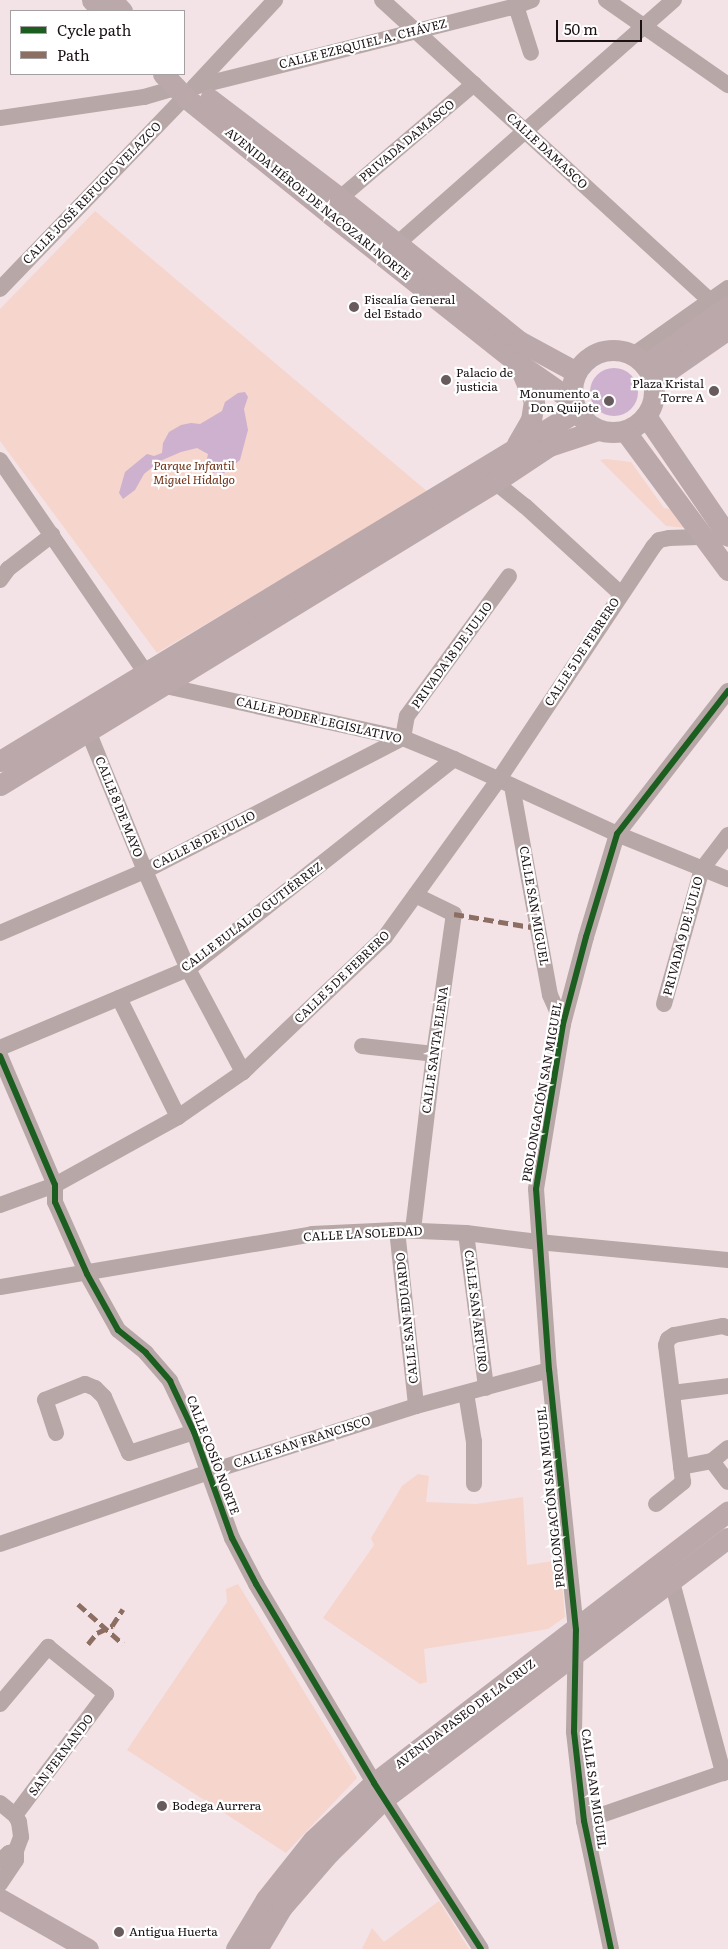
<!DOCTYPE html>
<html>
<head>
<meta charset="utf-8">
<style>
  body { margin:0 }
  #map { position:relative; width:728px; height:1949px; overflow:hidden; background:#f3e3e6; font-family:Literata,serif }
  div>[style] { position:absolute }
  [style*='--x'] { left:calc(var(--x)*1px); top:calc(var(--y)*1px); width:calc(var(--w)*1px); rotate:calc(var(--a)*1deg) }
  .green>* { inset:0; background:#f6d5cc }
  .water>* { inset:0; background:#cdb1ce }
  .round { border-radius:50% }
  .minor>* { height:16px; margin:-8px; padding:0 8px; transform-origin:8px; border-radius:8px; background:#b7a7a7 }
  .major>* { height:21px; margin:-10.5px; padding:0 10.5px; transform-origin:10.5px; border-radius:10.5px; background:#baa8aa }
  .major>.ring { margin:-10.5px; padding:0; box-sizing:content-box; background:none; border:21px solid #baa8aa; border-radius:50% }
  .quiet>* { height:5px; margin-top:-2.5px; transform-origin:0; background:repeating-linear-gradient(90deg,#8d6e63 0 10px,transparent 0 15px) }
  .cycleway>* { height:6px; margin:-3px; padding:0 3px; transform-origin:3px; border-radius:3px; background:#1b5e20 }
  .dots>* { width:14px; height:14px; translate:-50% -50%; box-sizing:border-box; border:2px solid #fff; border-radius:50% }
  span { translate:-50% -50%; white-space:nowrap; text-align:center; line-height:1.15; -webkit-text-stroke:4.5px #fff; paint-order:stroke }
  .street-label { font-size:12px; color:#1b1214 }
  .poi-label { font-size:12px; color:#1b1214 }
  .left { translate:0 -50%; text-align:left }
  .right { translate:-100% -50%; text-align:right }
  .park-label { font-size:12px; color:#703217; font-style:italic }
  .legend { position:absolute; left:10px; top:10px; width:175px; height:65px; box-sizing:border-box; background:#fff; border:1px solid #a4a0a1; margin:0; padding:6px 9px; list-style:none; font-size:15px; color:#1b1214 }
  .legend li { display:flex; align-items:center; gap:10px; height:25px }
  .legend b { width:25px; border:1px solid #a4a0a1 }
  .scale { position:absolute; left:556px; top:20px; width:86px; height:22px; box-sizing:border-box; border:2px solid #1b1214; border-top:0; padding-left:6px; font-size:15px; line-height:18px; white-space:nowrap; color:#1b1214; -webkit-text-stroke:4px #fff; paint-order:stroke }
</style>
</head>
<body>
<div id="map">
  <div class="green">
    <div style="clip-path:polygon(95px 211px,428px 492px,157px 653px,0 441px,0 309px)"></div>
    <div style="clip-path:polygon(606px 459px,631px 462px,664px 508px,674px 510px,686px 528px,666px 526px,600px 460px)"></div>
    <div style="clip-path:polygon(418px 1474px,429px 1476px,426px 1502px,476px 1504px,523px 1497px,527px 1565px,560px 1560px,565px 1617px,548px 1629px,424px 1649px,427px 1682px,420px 1684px,323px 1618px,374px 1545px,371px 1538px,402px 1486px)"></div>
    <div style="clip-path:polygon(238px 1584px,357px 1778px,286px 1853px,127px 1750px,227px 1602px,226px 1589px)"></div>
    <div style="clip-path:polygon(439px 1901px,469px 1949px,362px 1949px,372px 1928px,384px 1942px)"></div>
  </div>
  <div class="water">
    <div class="round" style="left:590px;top:368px;width:48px;height:48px"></div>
    <div style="clip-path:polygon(245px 392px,248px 397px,244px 409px,248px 430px,240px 460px,224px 473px,214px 473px,205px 468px,208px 454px,197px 448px,181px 452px,160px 461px,144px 474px,135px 490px,123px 499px,119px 493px,125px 472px,147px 454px,154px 456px,162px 453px,163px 443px,169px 432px,181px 425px,191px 423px,200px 424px,222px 411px,225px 402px,238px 393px)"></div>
  </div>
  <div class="minor">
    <div style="--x:382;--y:0;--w:446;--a:42.5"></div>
    <div style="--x:606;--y:0;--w:149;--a:34.9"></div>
    <div style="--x:516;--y:6;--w:49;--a:72.3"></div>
    <div style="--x:194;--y:87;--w:332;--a:-14.1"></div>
    <div style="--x:516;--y:6;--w:17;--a:-21"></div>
    <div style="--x:194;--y:87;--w:119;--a:-47"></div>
    <div style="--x:0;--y:118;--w:146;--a:-8.3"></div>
    <div style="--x:144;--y:97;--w:33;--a:-16"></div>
    <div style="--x:340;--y:198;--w:176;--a:-40.4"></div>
    <div style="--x:398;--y:243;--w:368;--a:-41.4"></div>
    <div style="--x:0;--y:289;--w:267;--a:-46.1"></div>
    <div style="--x:633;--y:355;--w:116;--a:-35.2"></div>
    <div style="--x:0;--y:460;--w:258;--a:55.6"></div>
    <div style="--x:146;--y:673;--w:19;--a:39"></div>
    <div style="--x:161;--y:685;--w:248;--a:12.4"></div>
    <div style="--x:403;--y:738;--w:55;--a:22.4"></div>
    <div style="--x:454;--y:759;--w:179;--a:24.7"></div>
    <div style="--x:617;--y:834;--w:120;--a:22.1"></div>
    <div style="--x:495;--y:482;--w:38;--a:39"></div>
    <div style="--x:525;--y:506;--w:130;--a:42.5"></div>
    <div style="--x:0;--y:580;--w:14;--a:-54"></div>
    <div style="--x:8;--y:569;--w:56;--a:-37.7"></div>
    <div style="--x:88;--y:731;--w:151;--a:67.8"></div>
    <div style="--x:145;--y:871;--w:107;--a:66.3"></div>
    <div style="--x:188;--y:969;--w:117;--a:61.9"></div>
    <div style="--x:512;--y:786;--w:212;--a:79.7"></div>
    <div style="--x:550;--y:995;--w:32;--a:66"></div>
    <div style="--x:0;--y:933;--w:158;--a:-23.2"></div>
    <div style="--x:145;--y:871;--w:290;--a:-27.3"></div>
    <div style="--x:403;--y:738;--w:22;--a:-80"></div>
    <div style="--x:407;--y:716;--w:173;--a:-53.9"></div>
    <div style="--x:119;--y:998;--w:133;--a:63.6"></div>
    <div style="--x:664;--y:1004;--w:140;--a:-74.3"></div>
    <div style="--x:702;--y:869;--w:43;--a:-52.6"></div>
    <div style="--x:362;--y:1046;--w:72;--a:6.3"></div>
    <div style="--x:0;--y:1048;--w:204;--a:-22.8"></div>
    <div style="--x:188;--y:969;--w:339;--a:-38.3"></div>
    <div style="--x:0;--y:1056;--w:140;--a:66.9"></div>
    <div style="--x:55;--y:1185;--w:17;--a:90"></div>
    <div style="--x:55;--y:1202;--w:79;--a:66"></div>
    <div style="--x:87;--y:1274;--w:64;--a:61"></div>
    <div style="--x:118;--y:1330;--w:36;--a:39"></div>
    <div style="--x:146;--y:1353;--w:37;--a:49"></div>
    <div style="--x:170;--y:1381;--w:56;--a:64.8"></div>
    <div style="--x:194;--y:1432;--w:113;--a:70.3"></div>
    <div style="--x:232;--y:1538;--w:52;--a:62.4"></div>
    <div style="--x:256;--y:1584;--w:231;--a:59.3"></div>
    <div style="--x:374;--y:1783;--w:197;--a:57.2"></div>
    <div style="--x:0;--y:1205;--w:59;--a:-20"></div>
    <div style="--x:55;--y:1185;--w:141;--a:-28.9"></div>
    <div style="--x:178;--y:1117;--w:79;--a:-34.7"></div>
    <div style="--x:243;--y:1072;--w:196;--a:-43.6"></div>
    <div style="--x:385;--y:937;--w:195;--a:-54.2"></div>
    <div style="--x:499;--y:779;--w:278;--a:-56.4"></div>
    <div style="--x:653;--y:547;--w:9;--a:-49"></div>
    <div style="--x:659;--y:540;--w:10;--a:-11"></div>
    <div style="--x:669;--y:538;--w:37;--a:-2"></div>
    <div style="--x:397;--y:1230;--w:177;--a:83.8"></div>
    <div style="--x:413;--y:1230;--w:177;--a:-83.2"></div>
    <div style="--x:434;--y:1054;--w:141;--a:-81.9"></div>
    <div style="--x:454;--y:914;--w:43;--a:-154"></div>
    <div style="--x:466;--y:1233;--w:156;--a:82.6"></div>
    <div style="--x:0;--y:1287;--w:316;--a:-9.6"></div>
    <div style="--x:312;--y:1234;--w:85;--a:-2.7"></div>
    <div style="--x:397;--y:1230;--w:69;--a:2.5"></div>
    <div style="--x:466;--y:1233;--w:73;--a:7.1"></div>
    <div style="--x:538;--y:1242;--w:191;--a:5.4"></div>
    <div style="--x:466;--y:1393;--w:50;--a:80.7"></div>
    <div style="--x:474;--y:1442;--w:42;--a:90"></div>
    <div style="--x:672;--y:1393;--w:56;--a:-7.1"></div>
    <div style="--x:56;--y:1433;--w:35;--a:-108"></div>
    <div style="--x:45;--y:1400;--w:43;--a:-21.8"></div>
    <div style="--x:85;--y:1384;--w:11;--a:22"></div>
    <div style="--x:95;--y:1388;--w:13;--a:45"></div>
    <div style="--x:104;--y:1397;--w:61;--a:65.9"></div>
    <div style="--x:129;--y:1453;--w:68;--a:-17.9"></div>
    <div style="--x:728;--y:1448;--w:21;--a:141"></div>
    <div style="--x:712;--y:1461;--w:26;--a:53"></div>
    <div style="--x:681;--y:1467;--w:32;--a:-11"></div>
    <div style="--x:656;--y:1504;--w:35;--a:-39"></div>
    <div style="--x:683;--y:1482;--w:138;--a:-97.1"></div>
    <div style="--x:666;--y:1345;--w:6;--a:-72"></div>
    <div style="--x:668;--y:1339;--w:7;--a:-34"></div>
    <div style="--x:674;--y:1335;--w:50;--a:-10.4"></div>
    <div style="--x:723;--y:1326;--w:5;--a:22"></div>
    <div style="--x:0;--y:1544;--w:221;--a:-19"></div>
    <div style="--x:209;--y:1472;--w:217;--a:-17.7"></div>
    <div style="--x:416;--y:1406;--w:138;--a:-15.1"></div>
    <div style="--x:672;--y:1582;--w:198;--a:75"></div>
    <div style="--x:0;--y:1704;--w:75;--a:-49.9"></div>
    <div style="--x:48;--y:1647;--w:75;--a:39"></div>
    <div style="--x:106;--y:1694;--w:151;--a:126.9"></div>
    <div style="--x:0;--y:1803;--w:19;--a:39"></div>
    <div style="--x:15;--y:1815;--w:8;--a:60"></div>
    <div style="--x:19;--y:1822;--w:15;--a:82"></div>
    <div style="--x:21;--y:1837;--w:15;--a:110"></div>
    <div style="--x:16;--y:1851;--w:9;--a:90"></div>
    <div style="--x:16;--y:1860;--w:29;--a:124"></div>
    <div style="--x:584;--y:1821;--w:152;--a:-19.1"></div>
    <div style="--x:0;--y:1861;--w:12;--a:-42"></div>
    <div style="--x:9;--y:1853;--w:7;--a:-16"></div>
    <div style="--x:611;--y:1949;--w:131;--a:-101.9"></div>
    <div style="--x:584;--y:1821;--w:90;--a:-96.4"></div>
    <div style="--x:574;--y:1732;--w:102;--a:-88.9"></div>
    <div style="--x:576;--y:1630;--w:261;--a:-95.9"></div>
    <div style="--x:549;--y:1370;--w:181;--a:-94.1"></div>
    <div style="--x:536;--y:1189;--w:167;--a:-80.7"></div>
    <div style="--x:563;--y:1024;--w:90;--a:-75.2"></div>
    <div style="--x:586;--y:937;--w:108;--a:-73.2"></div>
    <div style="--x:617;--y:834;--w:181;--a:-52.2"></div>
  </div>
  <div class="major">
    <div style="--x:92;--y:0;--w:16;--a:45"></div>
    <div style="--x:112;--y:0;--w:15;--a:48"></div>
    <div style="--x:163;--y:74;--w:32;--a:46"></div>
    <div style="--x:185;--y:97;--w:188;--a:38.9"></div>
    <div style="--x:331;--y:215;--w:238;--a:38.4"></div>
    <div style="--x:518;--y:363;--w:67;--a:34.6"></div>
    <div style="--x:210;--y:99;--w:163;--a:37.3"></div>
    <div style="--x:340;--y:198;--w:229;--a:38.6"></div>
    <div style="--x:519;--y:341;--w:65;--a:28.5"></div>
    <div class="ring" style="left:572px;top:350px;width:61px;height:61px"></div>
    <div style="--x:645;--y:365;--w:102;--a:-35.4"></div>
    <div style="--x:653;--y:381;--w:91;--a:-34.7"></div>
    <div style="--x:646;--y:416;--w:145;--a:55.7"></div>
    <div style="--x:625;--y:431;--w:173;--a:53.5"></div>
    <div style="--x:517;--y:444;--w:28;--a:-60"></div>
    <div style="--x:531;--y:420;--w:19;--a:-81"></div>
    <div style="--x:534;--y:401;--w:41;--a:-112.8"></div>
    <div style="--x:0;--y:761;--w:675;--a:-31.24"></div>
    <div style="--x:0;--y:785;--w:580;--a:-31.47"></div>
    <div style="--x:495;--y:482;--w:65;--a:-33.7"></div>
    <div style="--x:549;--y:446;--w:52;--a:-18.1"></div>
    <div style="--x:0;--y:1899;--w:101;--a:29.6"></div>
    <div style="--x:236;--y:1949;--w:58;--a:-59"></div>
    <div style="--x:266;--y:1899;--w:75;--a:-51.5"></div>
    <div style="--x:313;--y:1840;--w:83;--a:-43.1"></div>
    <div style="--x:374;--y:1783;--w:446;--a:-37.5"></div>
    <div style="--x:257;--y:1949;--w:49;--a:-59.2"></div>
    <div style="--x:282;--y:1907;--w:72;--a:-49"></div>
    <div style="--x:329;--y:1853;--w:78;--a:-44.5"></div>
    <div style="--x:385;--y:1798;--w:430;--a:-37.2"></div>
  </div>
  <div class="quiet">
    <div style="--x:454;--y:914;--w:84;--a:9.6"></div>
    <div style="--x:78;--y:1604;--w:60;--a:41.6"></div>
    <div style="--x:88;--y:1644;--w:14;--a:-51"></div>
    <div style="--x:97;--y:1633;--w:17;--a:-25"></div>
    <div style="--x:112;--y:1626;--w:20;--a:-57"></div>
  </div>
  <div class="cycleway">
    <div style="--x:0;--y:1056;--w:140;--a:66.9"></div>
    <div style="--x:55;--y:1185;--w:17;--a:90"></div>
    <div style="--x:55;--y:1202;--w:79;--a:66"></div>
    <div style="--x:87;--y:1274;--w:64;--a:61"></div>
    <div style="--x:118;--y:1330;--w:36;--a:39"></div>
    <div style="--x:146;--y:1353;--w:37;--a:49"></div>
    <div style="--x:170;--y:1381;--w:56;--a:64.8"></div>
    <div style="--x:194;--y:1432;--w:113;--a:70.3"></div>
    <div style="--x:232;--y:1538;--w:52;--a:62.4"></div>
    <div style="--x:256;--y:1584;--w:231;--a:59.3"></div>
    <div style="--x:374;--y:1783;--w:197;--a:57.2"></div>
    <div style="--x:611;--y:1949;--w:131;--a:-101.9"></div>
    <div style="--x:584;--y:1821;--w:90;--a:-96.4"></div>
    <div style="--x:574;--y:1732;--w:102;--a:-88.9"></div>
    <div style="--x:576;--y:1630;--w:261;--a:-95.9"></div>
    <div style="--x:549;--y:1370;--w:181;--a:-94.1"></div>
    <div style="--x:536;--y:1189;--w:167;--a:-80.7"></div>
    <div style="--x:563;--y:1024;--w:90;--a:-75.2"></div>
    <div style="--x:586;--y:937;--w:108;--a:-73.2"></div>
    <div style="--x:617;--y:834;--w:181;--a:-52.2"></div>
  </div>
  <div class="dots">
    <div style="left:354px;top:307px;background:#675b5e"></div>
    <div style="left:446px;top:380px;background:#675b5e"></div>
    <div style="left:714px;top:391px;background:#675b5e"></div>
    <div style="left:609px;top:401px;background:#675b5e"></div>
    <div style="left:162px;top:1806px;background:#675b5e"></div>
    <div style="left:119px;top:1932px;background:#675b5e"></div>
  </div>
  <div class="street-label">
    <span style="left:363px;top:44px;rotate:-14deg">CALLE EZEQUIEL A. CHÁVEZ</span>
    <span style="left:407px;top:141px;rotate:-40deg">PRIVADA DAMASCO</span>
    <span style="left:547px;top:151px;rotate:43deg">CALLE DAMASCO</span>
    <span style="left:92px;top:193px;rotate:-46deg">CALLE JOSÉ REFUGIO VELAZCO</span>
    <span style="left:318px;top:204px;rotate:39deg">AVENIDA HÉROE DE NACOZARI NORTE</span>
    <span style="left:582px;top:652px;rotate:-57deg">CALLE 5 DE FEBRERO</span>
    <span style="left:452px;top:655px;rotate:-54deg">PRIVADA 18 DE JULIO</span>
    <span style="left:319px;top:720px;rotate:13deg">CALLE PODER LEGISLATIVO</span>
    <span style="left:119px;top:807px;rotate:68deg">CALLE 8 DE MAYO</span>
    <span style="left:204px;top:840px;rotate:-27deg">CALLE 18 DE JULIO</span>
    <span style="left:534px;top:906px;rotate:80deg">CALLE SAN MIGUEL</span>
    <span style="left:252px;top:917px;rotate:-37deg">CALLE EULALIO GUTIÉRREZ</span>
    <span style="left:683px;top:936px;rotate:-75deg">PRIVADA 9 DE JULIO</span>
    <span style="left:342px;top:977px;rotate:-44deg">CALLE 5 DE FEBRERO</span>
    <span style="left:435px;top:1050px;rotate:-82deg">CALLE SANTA ELENA</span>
    <span style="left:542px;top:1092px;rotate:-80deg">PROLONGACIÓN SAN MIGUEL</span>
    <span style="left:363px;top:1234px;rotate:-3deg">CALLE LA SOLEDAD</span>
    <span style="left:476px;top:1311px;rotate:83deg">CALLE SAN ARTURO</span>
    <span style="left:407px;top:1318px;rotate:-96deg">CALLE SAN EDUARDO</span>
    <span style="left:302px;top:1442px;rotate:-18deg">CALLE SAN FRANCISCO</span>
    <span style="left:213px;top:1455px;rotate:69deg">CALLE COSÍO NORTE</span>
    <span style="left:551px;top:1497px;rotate:-96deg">PROLONGACIÓN SAN MIGUEL</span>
    <span style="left:465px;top:1714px;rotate:-37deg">AVENIDA PASEO DE LA CRUZ</span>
    <span style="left:61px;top:1755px;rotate:-53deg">SAN FERNANDO</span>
    <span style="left:594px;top:1789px;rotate:82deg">CALLE SAN MIGUEL</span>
  </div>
  <div class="poi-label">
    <span class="left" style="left:364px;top:307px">Fiscalía General<br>del Estado</span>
    <span class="left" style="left:456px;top:380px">Palacio de<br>justicia</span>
    <span class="right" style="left:704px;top:391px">Plaza Kristal<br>Torre A</span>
    <span class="right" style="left:599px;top:401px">Monumento a<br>Don Quijote</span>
    <span class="left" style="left:172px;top:1806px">Bodega Aurrera</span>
    <span class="left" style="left:129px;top:1932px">Antigua Huerta</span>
  </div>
  <div class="park-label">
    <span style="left:194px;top:473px">Parque Infantil<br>Miguel Hidalgo</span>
  </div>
  <ul class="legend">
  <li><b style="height:6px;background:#1b5e20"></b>Cycle path</li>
  <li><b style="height:6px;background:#8d6e63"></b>Path</li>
  </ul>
  <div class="scale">50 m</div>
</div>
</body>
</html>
